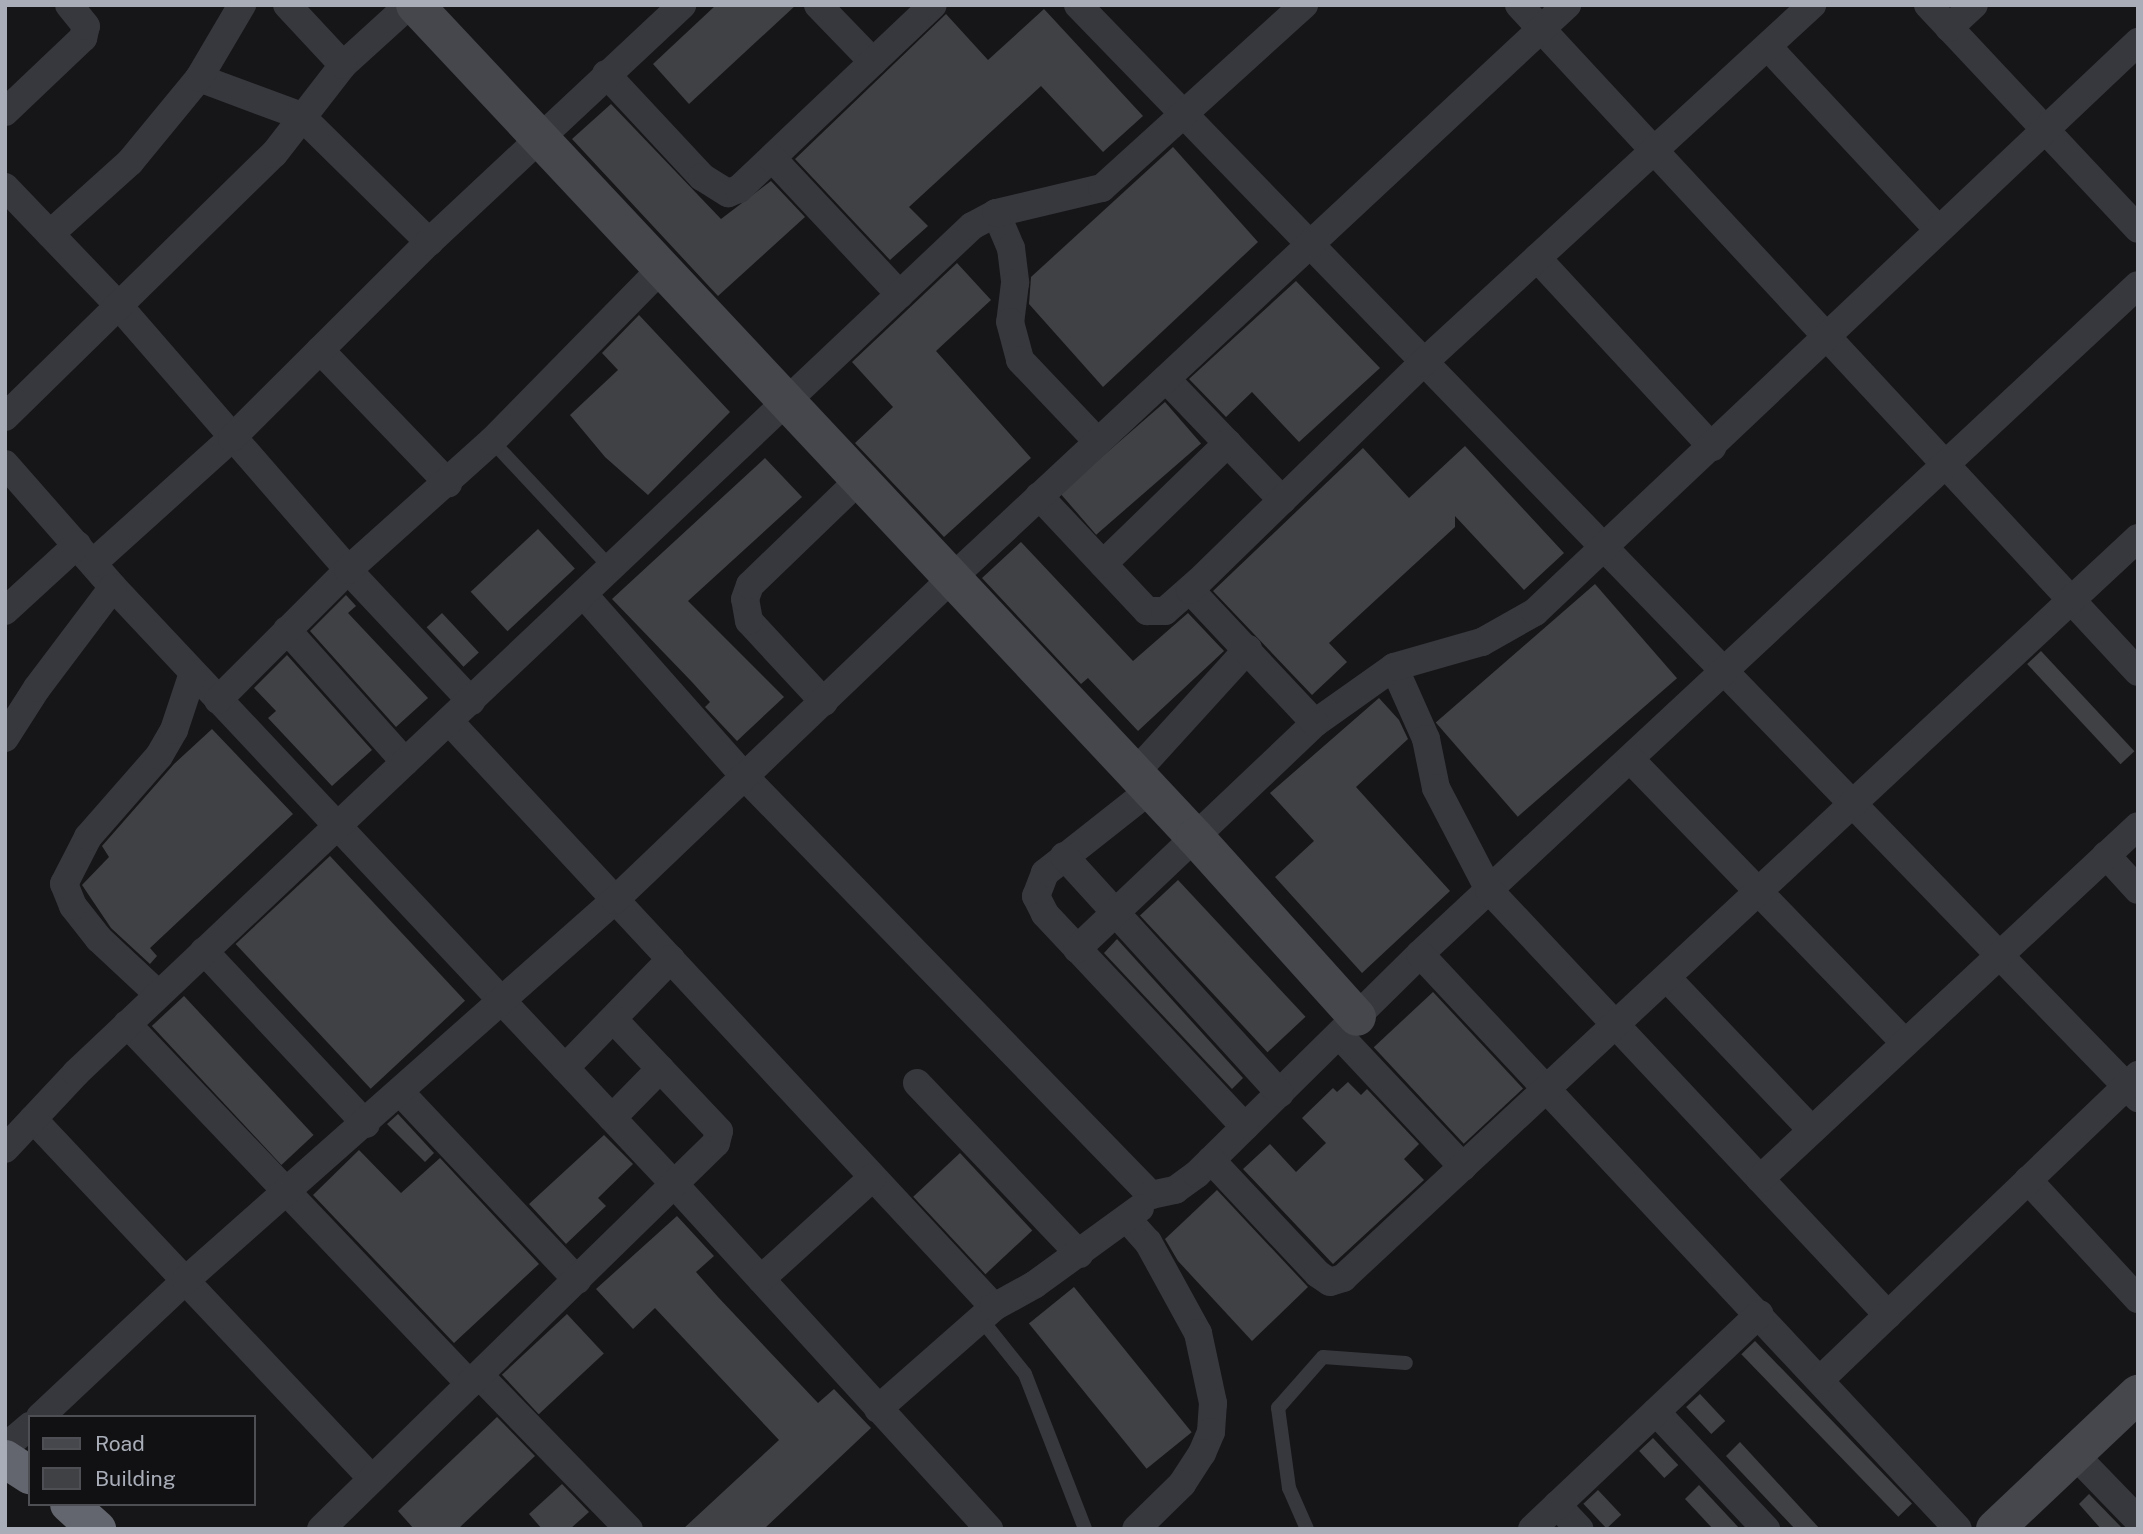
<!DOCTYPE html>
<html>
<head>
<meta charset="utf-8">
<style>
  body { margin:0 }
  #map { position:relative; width:2143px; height:1534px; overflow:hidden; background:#161618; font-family:"Public Sans",sans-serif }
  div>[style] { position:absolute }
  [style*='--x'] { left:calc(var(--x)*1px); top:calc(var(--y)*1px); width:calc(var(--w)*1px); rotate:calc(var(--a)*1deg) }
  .building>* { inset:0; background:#404145; transform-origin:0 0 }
  .lane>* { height:14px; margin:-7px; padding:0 7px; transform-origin:7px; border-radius:7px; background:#37383d }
  .street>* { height:28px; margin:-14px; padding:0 14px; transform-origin:14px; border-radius:14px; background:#37383d }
  .secondary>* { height:38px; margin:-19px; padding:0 19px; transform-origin:19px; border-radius:19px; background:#45474d }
  .highway>* { height:38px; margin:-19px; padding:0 19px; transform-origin:19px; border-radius:19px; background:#63666e }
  span { translate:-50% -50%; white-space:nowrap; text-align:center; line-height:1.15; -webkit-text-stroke:5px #111113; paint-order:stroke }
  .frame { position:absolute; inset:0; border:7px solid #a8adb8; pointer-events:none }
  .legend { position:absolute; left:28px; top:1415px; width:228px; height:91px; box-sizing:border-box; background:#111113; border:2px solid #4d4f55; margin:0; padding:9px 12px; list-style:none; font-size:21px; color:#a8adb8 }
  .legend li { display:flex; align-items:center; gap:14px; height:35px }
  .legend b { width:35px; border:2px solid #4d4f55 }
</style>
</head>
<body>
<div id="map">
  <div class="building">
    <div style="clip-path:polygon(716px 5px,796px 5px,689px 104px,653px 64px)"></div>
    <div style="clip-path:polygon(1044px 9px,1143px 116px,1103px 152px,1041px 86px,909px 207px,928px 226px,890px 260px,795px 159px,946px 14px,988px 60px)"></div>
    <div style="clip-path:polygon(611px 104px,721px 219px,771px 181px,805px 217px,718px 296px,572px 139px)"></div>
    <div style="clip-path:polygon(1173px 147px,1258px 242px,1103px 387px,1029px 304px,1031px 277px)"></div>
    <div style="clip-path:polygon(957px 263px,991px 300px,936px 351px,1031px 458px,944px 537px,855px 443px,893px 407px,852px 362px)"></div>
    <div style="clip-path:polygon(1296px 281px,1380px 368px,1299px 442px,1252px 392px,1226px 417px,1189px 379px)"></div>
    <div style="clip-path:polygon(639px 315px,730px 412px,648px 495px,605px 457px,570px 415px,618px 370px,602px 353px)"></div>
    <div style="left:1165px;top:402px;width:55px;height:139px;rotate:49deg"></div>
    <div style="clip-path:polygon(1465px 446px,1564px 553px,1524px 590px,1455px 516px,1455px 527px,1329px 643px,1347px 662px,1312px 695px,1213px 591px,1363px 448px,1409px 498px)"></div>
    <div style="clip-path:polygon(765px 458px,802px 497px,688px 601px,784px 697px,737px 741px,705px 707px,710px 702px,692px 682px,612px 599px)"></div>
    <div style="left:538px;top:529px;width:54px;height:92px;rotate:47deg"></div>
    <div style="clip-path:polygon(1021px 542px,1133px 661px,1188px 613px,1224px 651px,1138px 731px,1088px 678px,1081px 684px,982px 578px)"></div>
    <div style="left:1595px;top:584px;width:125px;height:211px;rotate:49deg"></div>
    <div style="clip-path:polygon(346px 595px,356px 606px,348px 613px,428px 698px,396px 727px,310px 631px)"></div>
    <div style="left:442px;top:613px;width:54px;height:21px;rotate:47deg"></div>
    <div style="left:2041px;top:651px;width:137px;height:19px;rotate:47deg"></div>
    <div style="clip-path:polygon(287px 655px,372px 750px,332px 786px,268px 718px,276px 711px,254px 688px)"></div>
    <div style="clip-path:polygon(1379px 698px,1399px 720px,1408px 739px,1356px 787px,1450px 891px,1362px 973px,1275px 877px,1314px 841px,1270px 793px)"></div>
    <div style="clip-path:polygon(212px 729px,293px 814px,150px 948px,157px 956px,150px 964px,111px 928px,82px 885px,109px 857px,102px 846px,174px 764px)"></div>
    <div style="left:330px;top:856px;width:198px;height:129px;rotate:47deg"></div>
    <div style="left:1178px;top:880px;width:187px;height:52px;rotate:47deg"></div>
    <div style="clip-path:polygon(1117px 939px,1243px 1078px,1232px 1089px,1104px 953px)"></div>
    <div style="left:1433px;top:992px;width:132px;height:81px;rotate:47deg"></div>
    <div style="left:184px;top:996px;width:190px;height:44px;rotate:47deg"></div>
    <div style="clip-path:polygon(1348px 1082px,1361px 1095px,1367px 1089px,1419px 1144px,1404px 1159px,1424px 1180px,1333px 1264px,1243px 1169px,1270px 1144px,1296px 1172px,1326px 1143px,1302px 1118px,1333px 1088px,1337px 1092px)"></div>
    <div style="clip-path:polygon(398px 1114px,434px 1153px,425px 1162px,387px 1124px)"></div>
    <div style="clip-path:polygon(604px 1135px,633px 1164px,598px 1198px,606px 1206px,566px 1244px,529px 1204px)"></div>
    <div style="clip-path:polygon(359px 1150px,401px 1193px,440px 1158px,539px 1264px,454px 1343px,313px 1195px)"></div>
    <div style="left:960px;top:1153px;width:106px;height:64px;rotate:47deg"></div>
    <div style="clip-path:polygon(1217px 1190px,1308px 1287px,1252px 1341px,1178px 1261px,1165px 1239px)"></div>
    <div style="clip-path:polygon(677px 1216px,714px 1256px,696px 1272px,718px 1297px,818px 1403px,834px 1389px,871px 1428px,764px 1529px,683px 1529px,779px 1440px,655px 1308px,633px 1329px,596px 1289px)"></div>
    <div style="left:1074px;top:1287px;width:187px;height:58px;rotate:51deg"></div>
    <div style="left:567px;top:1314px;width:54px;height:89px;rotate:47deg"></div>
    <div style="left:1755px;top:1341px;width:226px;height:19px;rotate:46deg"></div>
    <div style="left:1700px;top:1394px;width:37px;height:19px;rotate:47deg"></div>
    <div style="clip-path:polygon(497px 1417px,535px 1456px,458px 1529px,414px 1529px,398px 1511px)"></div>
    <div style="left:1653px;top:1438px;width:37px;height:19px;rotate:47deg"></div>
    <div style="clip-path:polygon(1740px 1442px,1820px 1529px,1795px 1529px,1726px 1456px)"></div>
    <div style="clip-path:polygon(562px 1484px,589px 1512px,570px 1529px,542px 1529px,529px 1514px)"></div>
    <div style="clip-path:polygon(1699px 1485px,1740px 1529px,1713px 1529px,1685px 1499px)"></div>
    <div style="left:1598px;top:1490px;width:34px;height:20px;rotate:47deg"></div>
    <div style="clip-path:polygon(2089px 1494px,2123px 1529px,2101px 1529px,2079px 1504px)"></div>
  </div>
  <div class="lane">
    <div style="--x:492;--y:441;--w:174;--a:46.9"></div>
    <div style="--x:981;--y:1319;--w:70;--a:51.3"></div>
    <div style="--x:1025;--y:1374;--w:166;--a:68.8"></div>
    <div style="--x:1307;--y:1529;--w:45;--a:-113.7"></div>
    <div style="--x:1289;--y:1488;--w:81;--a:-97.8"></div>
    <div style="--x:1278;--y:1408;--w:68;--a:-48.6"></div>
    <div style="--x:1323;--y:1357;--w:83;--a:4.1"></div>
  </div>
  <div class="street">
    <div style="--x:818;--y:5;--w:79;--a:46"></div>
    <div style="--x:1078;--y:5;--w:1523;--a:45.88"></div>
    <div style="--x:1519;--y:5;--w:910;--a:47.14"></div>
    <div style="--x:1928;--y:5;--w:307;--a:46.8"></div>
    <div style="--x:1949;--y:28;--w:34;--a:-43"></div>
    <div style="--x:1768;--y:47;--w:249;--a:47"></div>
    <div style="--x:343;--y:65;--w:89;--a:-42.3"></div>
    <div style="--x:606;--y:74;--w:141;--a:47"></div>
    <div style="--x:702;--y:177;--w:31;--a:32"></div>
    <div style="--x:728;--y:193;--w:12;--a:-20"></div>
    <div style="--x:739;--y:189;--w:267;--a:-43.5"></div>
    <div style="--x:199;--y:78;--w:109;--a:20.4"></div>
    <div style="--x:301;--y:116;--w:180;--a:44.5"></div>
    <div style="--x:5;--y:112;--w:108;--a:-43.5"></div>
    <div style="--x:83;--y:38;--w:12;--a:-76"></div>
    <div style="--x:86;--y:26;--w:27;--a:-129"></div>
    <div style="--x:772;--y:158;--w:187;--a:46.9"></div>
    <div style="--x:5;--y:187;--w:163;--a:46.2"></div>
    <div style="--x:118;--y:305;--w:351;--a:49"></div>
    <div style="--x:348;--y:570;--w:180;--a:46.8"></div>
    <div style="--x:996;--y:213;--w:38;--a:67"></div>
    <div style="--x:1011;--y:248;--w:35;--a:83"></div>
    <div style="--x:1015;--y:283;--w:39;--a:97"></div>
    <div style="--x:1010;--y:322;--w:39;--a:75"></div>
    <div style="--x:1020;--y:360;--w:113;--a:46.4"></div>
    <div style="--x:50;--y:234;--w:108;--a:-42"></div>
    <div style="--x:130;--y:162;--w:109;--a:-50.6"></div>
    <div style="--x:199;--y:78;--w:85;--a:-59.5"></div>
    <div style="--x:1537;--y:258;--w:258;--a:47.2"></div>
    <div style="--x:320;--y:350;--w:185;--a:46.1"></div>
    <div style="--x:1166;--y:379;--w:168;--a:46.2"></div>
    <div style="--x:5;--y:417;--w:376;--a:-44.4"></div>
    <div style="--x:274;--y:154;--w:113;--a:-52.2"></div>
    <div style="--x:343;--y:65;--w:82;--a:-133"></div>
    <div style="--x:5;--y:464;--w:164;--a:48.7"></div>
    <div style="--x:113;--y:587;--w:821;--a:46.78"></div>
    <div style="--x:675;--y:1185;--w:466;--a:47.6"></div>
    <div style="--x:1039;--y:496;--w:158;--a:46.8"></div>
    <div style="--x:1147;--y:611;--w:18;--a:0"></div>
    <div style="--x:1165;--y:611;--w:45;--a:-41.4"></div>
    <div style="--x:93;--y:563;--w:187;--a:-42"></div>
    <div style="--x:232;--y:438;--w:278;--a:-44.9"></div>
    <div style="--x:429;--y:242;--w:347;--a:-43.1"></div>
    <div style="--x:1103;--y:564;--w:174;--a:-44.1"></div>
    <div style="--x:584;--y:595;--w:243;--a:48.5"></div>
    <div style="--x:745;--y:777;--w:583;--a:45.83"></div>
    <div style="--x:1151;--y:1195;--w:25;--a:-12"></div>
    <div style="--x:1175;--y:1190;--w:27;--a:-36"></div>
    <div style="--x:1197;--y:1174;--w:313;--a:-44.6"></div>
    <div style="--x:1420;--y:954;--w:981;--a:-42.98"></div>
    <div style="--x:5;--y:611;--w:98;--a:-42.5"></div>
    <div style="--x:287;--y:630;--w:177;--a:48.2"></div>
    <div style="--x:1394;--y:667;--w:79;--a:66"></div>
    <div style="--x:1426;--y:739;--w:50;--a:78.5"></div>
    <div style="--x:1436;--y:788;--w:115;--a:62.5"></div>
    <div style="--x:1489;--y:890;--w:583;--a:46.81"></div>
    <div style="--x:218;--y:700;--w:184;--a:-45"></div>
    <div style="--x:348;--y:570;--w:193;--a:-41.9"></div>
    <div style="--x:492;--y:441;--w:243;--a:-45.5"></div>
    <div style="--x:824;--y:702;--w:110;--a:-132.8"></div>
    <div style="--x:749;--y:621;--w:22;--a:-100"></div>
    <div style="--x:745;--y:599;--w:15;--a:-70"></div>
    <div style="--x:750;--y:585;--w:153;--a:-43.9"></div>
    <div style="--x:449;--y:721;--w:800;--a:47.08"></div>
    <div style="--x:1315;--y:723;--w:97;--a:-35.3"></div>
    <div style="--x:1394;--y:667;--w:91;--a:-15.9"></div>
    <div style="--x:1482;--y:642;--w:61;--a:-29.5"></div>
    <div style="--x:1535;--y:612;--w:830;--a:-43.39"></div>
    <div style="--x:5;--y:738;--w:59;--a:-57.4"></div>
    <div style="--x:37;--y:688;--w:126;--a:-53"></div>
    <div style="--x:1630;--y:759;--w:395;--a:45.9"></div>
    <div style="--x:1135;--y:773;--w:168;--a:-47.7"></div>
    <div style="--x:1150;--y:790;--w:134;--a:141.7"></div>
    <div style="--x:1045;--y:873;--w:25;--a:111"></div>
    <div style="--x:1036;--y:896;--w:20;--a:63"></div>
    <div style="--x:1045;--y:914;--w:292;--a:46.8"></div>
    <div style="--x:2106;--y:855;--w:47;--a:47.6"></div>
    <div style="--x:1064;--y:856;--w:321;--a:47.7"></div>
    <div style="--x:1077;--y:949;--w:328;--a:-43.5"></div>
    <div style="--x:1315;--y:723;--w:183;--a:-133.2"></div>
    <div style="--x:1190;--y:590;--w:325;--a:-44.3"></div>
    <div style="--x:1423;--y:363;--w:529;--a:-42.62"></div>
    <div style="--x:204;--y:951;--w:237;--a:46.9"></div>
    <div style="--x:1420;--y:954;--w:787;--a:46.9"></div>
    <div style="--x:1667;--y:978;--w:210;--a:46.4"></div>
    <div style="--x:158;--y:994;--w:81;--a:-137"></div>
    <div style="--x:99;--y:939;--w:42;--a:-128.2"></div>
    <div style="--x:73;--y:906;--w:24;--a:-112"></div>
    <div style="--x:64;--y:884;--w:53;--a:-62.9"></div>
    <div style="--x:88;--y:837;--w:108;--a:-48.8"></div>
    <div style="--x:159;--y:756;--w:30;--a:-60"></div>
    <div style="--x:174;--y:730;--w:60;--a:-71.6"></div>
    <div style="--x:127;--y:1024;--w:497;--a:46.4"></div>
    <div style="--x:1339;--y:1035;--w:181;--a:46.8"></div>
    <div style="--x:565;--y:1068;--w:152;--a:-45.8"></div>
    <div style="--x:917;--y:1083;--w:236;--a:46.5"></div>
    <div style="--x:401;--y:1093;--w:257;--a:46.7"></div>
    <div style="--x:612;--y:1118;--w:69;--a:-45.6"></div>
    <div style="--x:33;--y:1119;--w:494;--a:46.7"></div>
    <div style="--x:5;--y:1149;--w:104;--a:-46.9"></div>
    <div style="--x:76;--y:1073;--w:1233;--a:-43.39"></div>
    <div style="--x:972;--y:226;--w:27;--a:-28"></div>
    <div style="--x:996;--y:213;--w:109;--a:-13.3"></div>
    <div style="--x:1102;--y:188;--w:273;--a:-42.2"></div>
    <div style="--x:1211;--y:1160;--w:156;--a:46.8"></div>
    <div style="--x:1318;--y:1274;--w:14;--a:34"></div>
    <div style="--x:1330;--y:1282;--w:14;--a:-17"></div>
    <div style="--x:1343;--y:1278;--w:1086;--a:-42.95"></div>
    <div style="--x:1760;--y:1179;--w:517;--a:-43.04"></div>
    <div style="--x:2028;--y:1180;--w:162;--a:47.3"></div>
    <div style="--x:1128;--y:1220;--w:30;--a:48"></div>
    <div style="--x:1148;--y:1242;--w:104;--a:61.2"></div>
    <div style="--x:1198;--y:1333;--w:72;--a:77.9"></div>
    <div style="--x:1213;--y:1403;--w:29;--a:94"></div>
    <div style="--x:1211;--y:1432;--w:23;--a:113"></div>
    <div style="--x:1202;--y:1453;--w:37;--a:123"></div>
    <div style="--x:1182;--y:1484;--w:64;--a:135.6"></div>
    <div style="--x:761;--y:1279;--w:151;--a:-42.3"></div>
    <div style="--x:479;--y:1375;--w:215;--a:45.8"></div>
    <div style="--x:1820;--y:1380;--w:441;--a:-43.8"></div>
    <div style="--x:878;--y:1409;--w:154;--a:-41.3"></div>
    <div style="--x:994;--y:1307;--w:46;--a:-28.8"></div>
    <div style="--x:1034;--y:1285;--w:131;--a:-36"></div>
    <div style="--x:1656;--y:1412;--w:161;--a:46.8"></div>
    <div style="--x:40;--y:1417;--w:200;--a:-43.2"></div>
    <div style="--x:186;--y:1280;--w:573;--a:-41.53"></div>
    <div style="--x:615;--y:900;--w:466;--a:-43.7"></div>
    <div style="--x:952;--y:578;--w:841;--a:-42.98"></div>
    <div style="--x:5;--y:1447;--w:33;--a:-40"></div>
    <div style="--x:2074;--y:1454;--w:92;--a:45.9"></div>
    <div style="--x:1557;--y:1505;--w:33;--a:47"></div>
    <div style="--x:321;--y:1529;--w:552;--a:-44.34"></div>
    <div style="--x:716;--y:1143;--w:12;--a:-76"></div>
    <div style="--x:719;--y:1131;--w:154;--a:-133.4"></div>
    <div style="--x:1532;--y:1529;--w:313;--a:-43.4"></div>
  </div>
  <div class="secondary">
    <div style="--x:415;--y:5;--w:1140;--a:46.85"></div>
    <div style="--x:1195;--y:837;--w:242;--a:48"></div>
    <div style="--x:1995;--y:1529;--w:197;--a:-43.4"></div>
  </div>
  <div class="highway">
    <div style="--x:5;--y:1459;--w:30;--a:33"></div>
    <div style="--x:69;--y:1504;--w:38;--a:42"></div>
  </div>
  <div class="frame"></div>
  <ul class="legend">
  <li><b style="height:9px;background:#45474d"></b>Road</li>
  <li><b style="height:19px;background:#404145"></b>Building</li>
  </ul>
</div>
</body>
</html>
